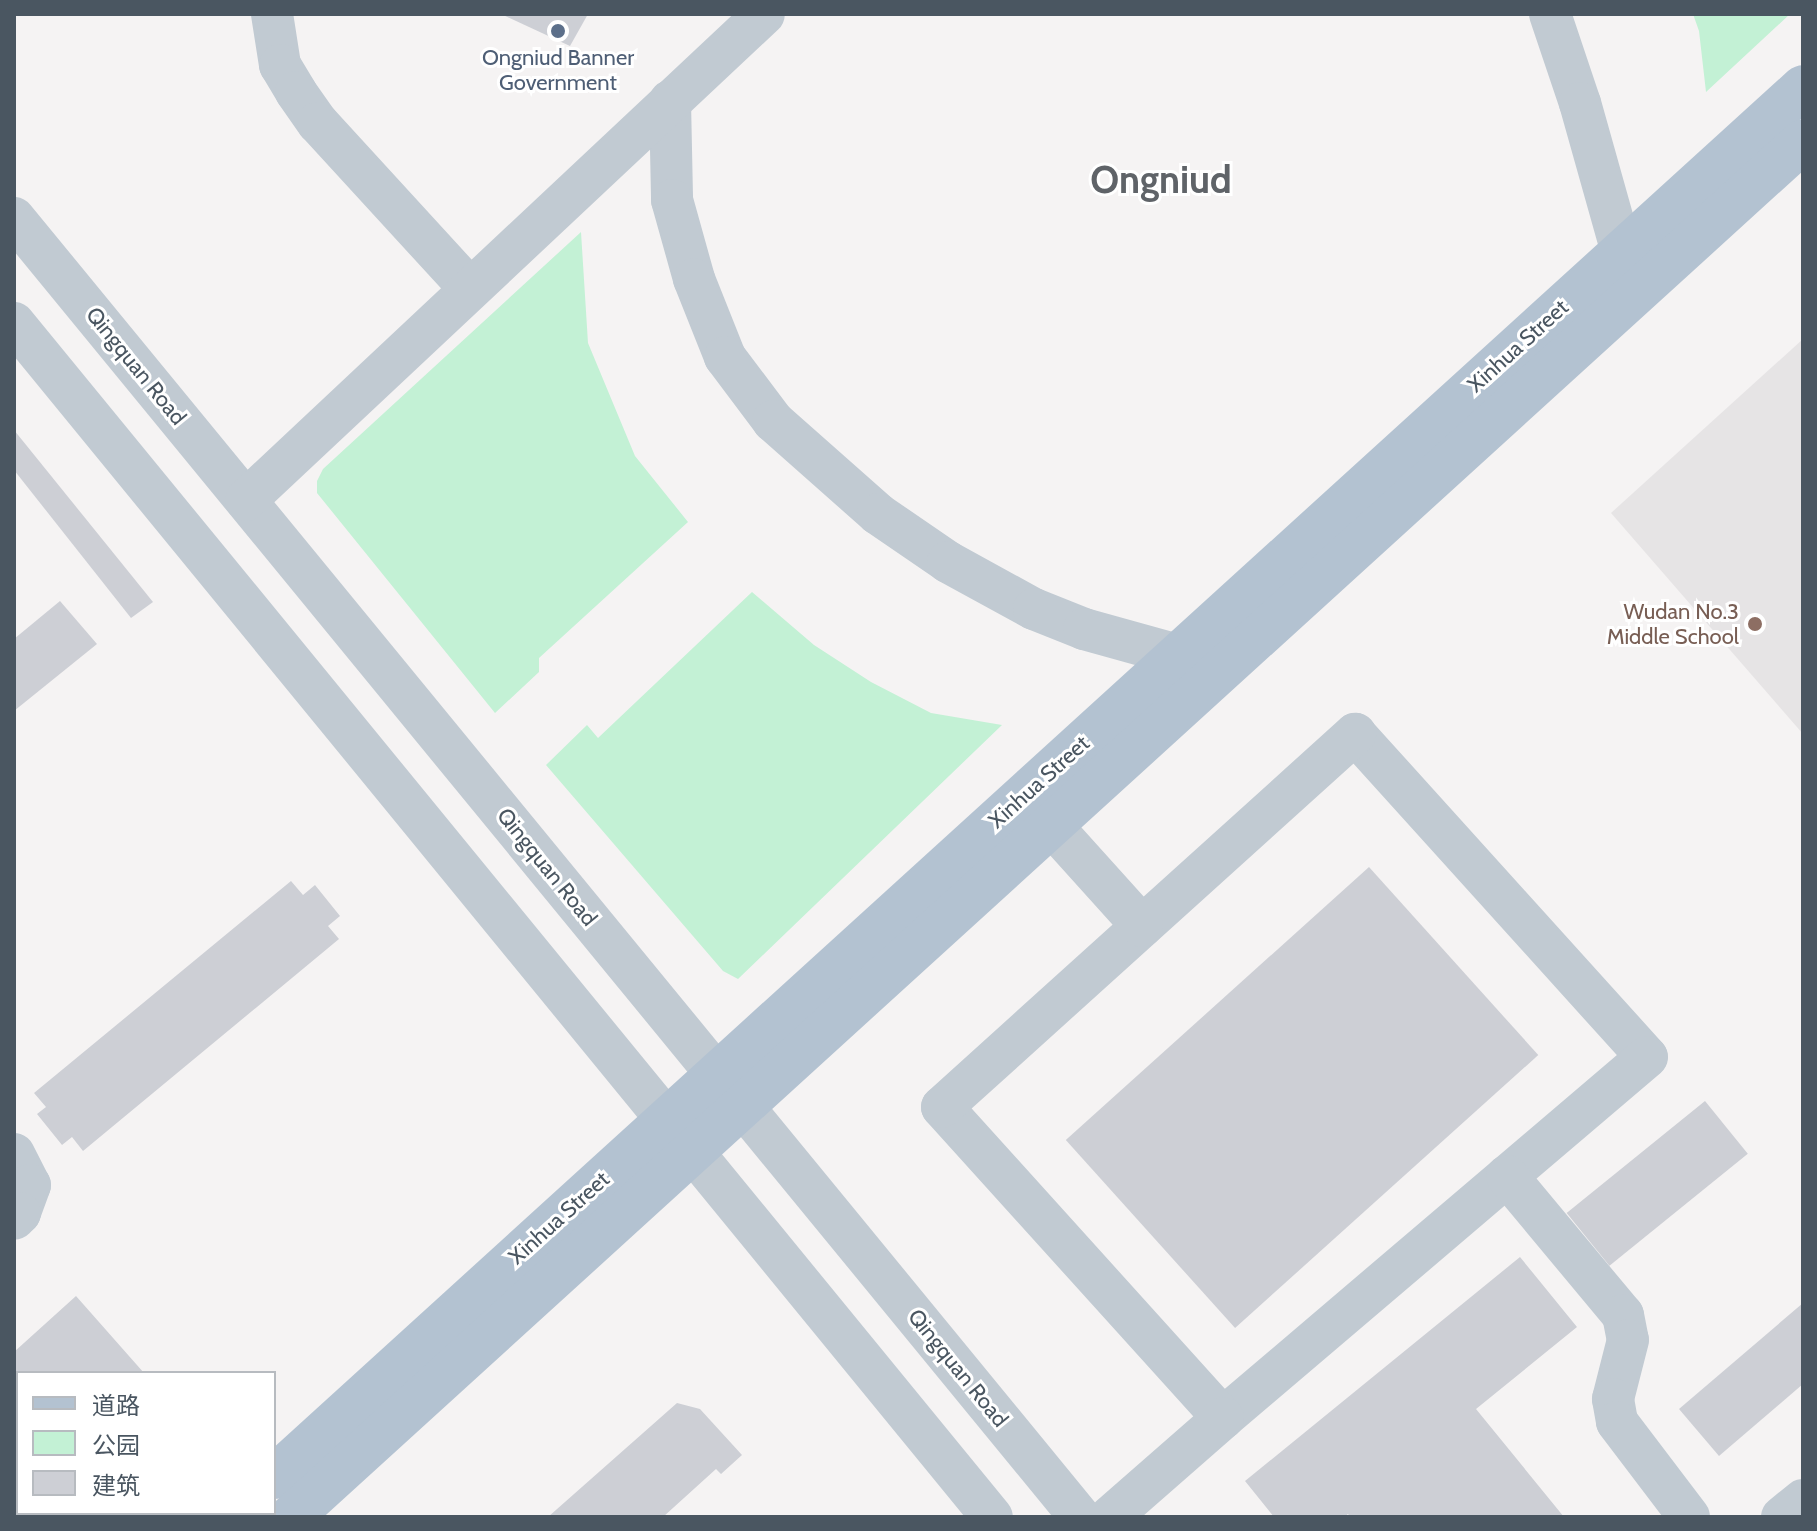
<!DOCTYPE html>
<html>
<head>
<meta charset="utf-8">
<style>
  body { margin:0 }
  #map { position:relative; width:1817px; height:1531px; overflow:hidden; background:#f5f3f3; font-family:Cabin,"Noto Sans SC",sans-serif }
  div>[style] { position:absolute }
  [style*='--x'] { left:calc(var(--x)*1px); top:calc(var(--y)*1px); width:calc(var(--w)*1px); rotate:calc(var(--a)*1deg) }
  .education>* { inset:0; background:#e6e4e5 }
  .green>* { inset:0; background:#c3f1d5 }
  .building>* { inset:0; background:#cdcfd5; transform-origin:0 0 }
  .minor>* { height:42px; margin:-21px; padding:0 21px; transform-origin:21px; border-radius:21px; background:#c1cad2 }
  .major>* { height:44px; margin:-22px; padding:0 22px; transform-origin:22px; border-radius:22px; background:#b3c2d1 }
  .dots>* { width:22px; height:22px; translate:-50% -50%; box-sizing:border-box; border:4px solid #fff; border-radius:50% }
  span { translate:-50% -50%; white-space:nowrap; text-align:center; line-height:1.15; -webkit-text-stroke:6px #fff; paint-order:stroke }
  .service-label { font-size:22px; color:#4e5e75 }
  .street-label { font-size:22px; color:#4a5661 }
  .education-label { font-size:22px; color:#785e54 }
  .right { translate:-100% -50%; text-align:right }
  .town-label { font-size:38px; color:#5f6368; font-weight:700 }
  .frame { position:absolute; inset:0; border:16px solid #4a5661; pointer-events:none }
  .legend { position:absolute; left:16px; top:1371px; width:260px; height:144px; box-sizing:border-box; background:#fff; border:2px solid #b7bbc0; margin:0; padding:10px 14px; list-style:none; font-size:24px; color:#4a5661 }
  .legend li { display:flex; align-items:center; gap:16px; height:40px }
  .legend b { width:40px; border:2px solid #b7bbc0 }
</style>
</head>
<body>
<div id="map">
  <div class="education">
    <div style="clip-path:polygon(1803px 339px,1803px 734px,1611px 513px)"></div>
  </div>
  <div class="green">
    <div style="clip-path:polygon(1693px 14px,1790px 14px,1706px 92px,1699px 31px)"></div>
    <div style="clip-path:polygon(581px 232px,588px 343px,635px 456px,688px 522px,539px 658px,539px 672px,495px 713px,317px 493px,317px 481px,323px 469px)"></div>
    <div style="clip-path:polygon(752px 592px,814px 645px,871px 682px,931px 713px,1002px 725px,738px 979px,723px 971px,546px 765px,587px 725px,598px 738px)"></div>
  </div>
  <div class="building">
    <div style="clip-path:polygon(501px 14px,588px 14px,570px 46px)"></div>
    <div style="clip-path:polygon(14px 430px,153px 602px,131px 618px,14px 470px)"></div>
    <div style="clip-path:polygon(60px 601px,97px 644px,14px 711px,14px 639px)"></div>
    <div style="left:1369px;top:867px;width:253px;height:408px;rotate:48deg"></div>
    <div style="clip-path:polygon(291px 881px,303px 895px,315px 885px,340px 916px,328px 926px,339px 939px,83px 1151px,72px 1137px,62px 1145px,37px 1114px,46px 1107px,34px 1093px)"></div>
    <div style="left:1705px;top:1101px;width:68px;height:178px;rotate:51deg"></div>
    <div style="clip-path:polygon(1520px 1257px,1577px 1327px,1476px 1409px,1564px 1517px,1350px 1517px,1348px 1514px,1344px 1517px,1274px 1517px,1245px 1481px)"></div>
    <div style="clip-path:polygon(76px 1296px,144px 1373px,18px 1373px,18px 1493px,14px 1497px,14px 1352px)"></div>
    <div style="clip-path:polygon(1803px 1303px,1803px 1384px,1719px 1456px,1679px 1409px)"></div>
    <div style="clip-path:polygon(677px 1403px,700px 1409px,742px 1455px,721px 1474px,716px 1469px,663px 1517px,548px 1517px)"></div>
  </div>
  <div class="minor">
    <div style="--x:272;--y:14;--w:52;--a:81.1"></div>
    <div style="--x:280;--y:65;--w:31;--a:59"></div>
    <div style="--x:296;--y:92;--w:38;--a:55"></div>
    <div style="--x:318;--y:123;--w:225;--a:47.5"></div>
    <div style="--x:1550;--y:14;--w:94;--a:71.4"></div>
    <div style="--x:1580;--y:103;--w:155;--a:74.3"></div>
    <div style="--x:670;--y:101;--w:99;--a:88.8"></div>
    <div style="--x:672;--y:200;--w:82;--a:74.4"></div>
    <div style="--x:694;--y:279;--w:84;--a:68.3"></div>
    <div style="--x:725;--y:357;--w:80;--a:53.1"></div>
    <div style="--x:773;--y:421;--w:140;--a:41.5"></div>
    <div style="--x:878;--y:514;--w:85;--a:34.4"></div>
    <div style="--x:948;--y:562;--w:98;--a:28.7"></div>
    <div style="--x:1034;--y:609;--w:54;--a:21.8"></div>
    <div style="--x:1084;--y:629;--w:98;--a:15.5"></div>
    <div style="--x:14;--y:218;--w:1680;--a:50.63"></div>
    <div style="--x:14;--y:323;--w:1543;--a:50.68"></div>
    <div style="--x:246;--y:500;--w:710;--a:-43.17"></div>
    <div style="--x:1355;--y:734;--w:435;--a:47.9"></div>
    <div style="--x:1647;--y:1057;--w:557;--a:139.59"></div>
    <div style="--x:1223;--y:1418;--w:419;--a:-132.1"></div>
    <div style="--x:942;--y:1107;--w:557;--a:-42.09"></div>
    <div style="--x:1051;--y:825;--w:136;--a:48"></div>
    <div style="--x:14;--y:1154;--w:35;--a:63"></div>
    <div style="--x:30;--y:1185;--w:30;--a:110"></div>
    <div style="--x:20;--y:1213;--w:8;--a:135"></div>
    <div style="--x:1507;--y:1176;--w:181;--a:50.2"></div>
    <div style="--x:1623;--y:1315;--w:25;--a:79"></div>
    <div style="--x:1628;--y:1340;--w:61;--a:104.3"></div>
    <div style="--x:1613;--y:1399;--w:23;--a:80"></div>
    <div style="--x:1617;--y:1422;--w:119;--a:52.8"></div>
    <div style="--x:1110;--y:1517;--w:150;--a:-41.2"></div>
    <div style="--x:1782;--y:1517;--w:27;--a:-39"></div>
  </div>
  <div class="major">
    <div style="--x:274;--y:1477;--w:2066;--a:-42.27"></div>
    <div style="--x:230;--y:1517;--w:6;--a:-45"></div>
    <div style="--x:291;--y:1517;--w:2044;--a:-42.3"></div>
  </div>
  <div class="dots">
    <div style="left:558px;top:31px;background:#5c6f8a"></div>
    <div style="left:1755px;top:624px;background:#8d6e63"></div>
  </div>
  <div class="service-label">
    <span style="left:558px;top:70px">Ongniud Banner<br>Government</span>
  </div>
  <div class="street-label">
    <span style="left:1518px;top:346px;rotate:-42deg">Xinhua Street</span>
    <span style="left:136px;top:366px;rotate:51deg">Qingquan Road</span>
    <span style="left:1039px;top:782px;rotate:-42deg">Xinhua Street</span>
    <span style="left:547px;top:867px;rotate:51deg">Qingquan Road</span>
    <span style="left:559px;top:1218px;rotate:-42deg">Xinhua Street</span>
    <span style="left:958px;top:1368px;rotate:51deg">Qingquan Road</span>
  </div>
  <div class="education-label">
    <span class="right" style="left:1739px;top:624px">Wudan No.3<br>Middle School</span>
  </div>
  <div class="town-label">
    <span style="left:1161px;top:180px">Ongniud</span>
  </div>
  <div class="frame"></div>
  <ul class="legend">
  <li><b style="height:10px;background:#b3c2d1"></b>道路</li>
  <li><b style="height:22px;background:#c3f1d5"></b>公园</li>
  <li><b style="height:22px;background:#cdcfd5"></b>建筑</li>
  </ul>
</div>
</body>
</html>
